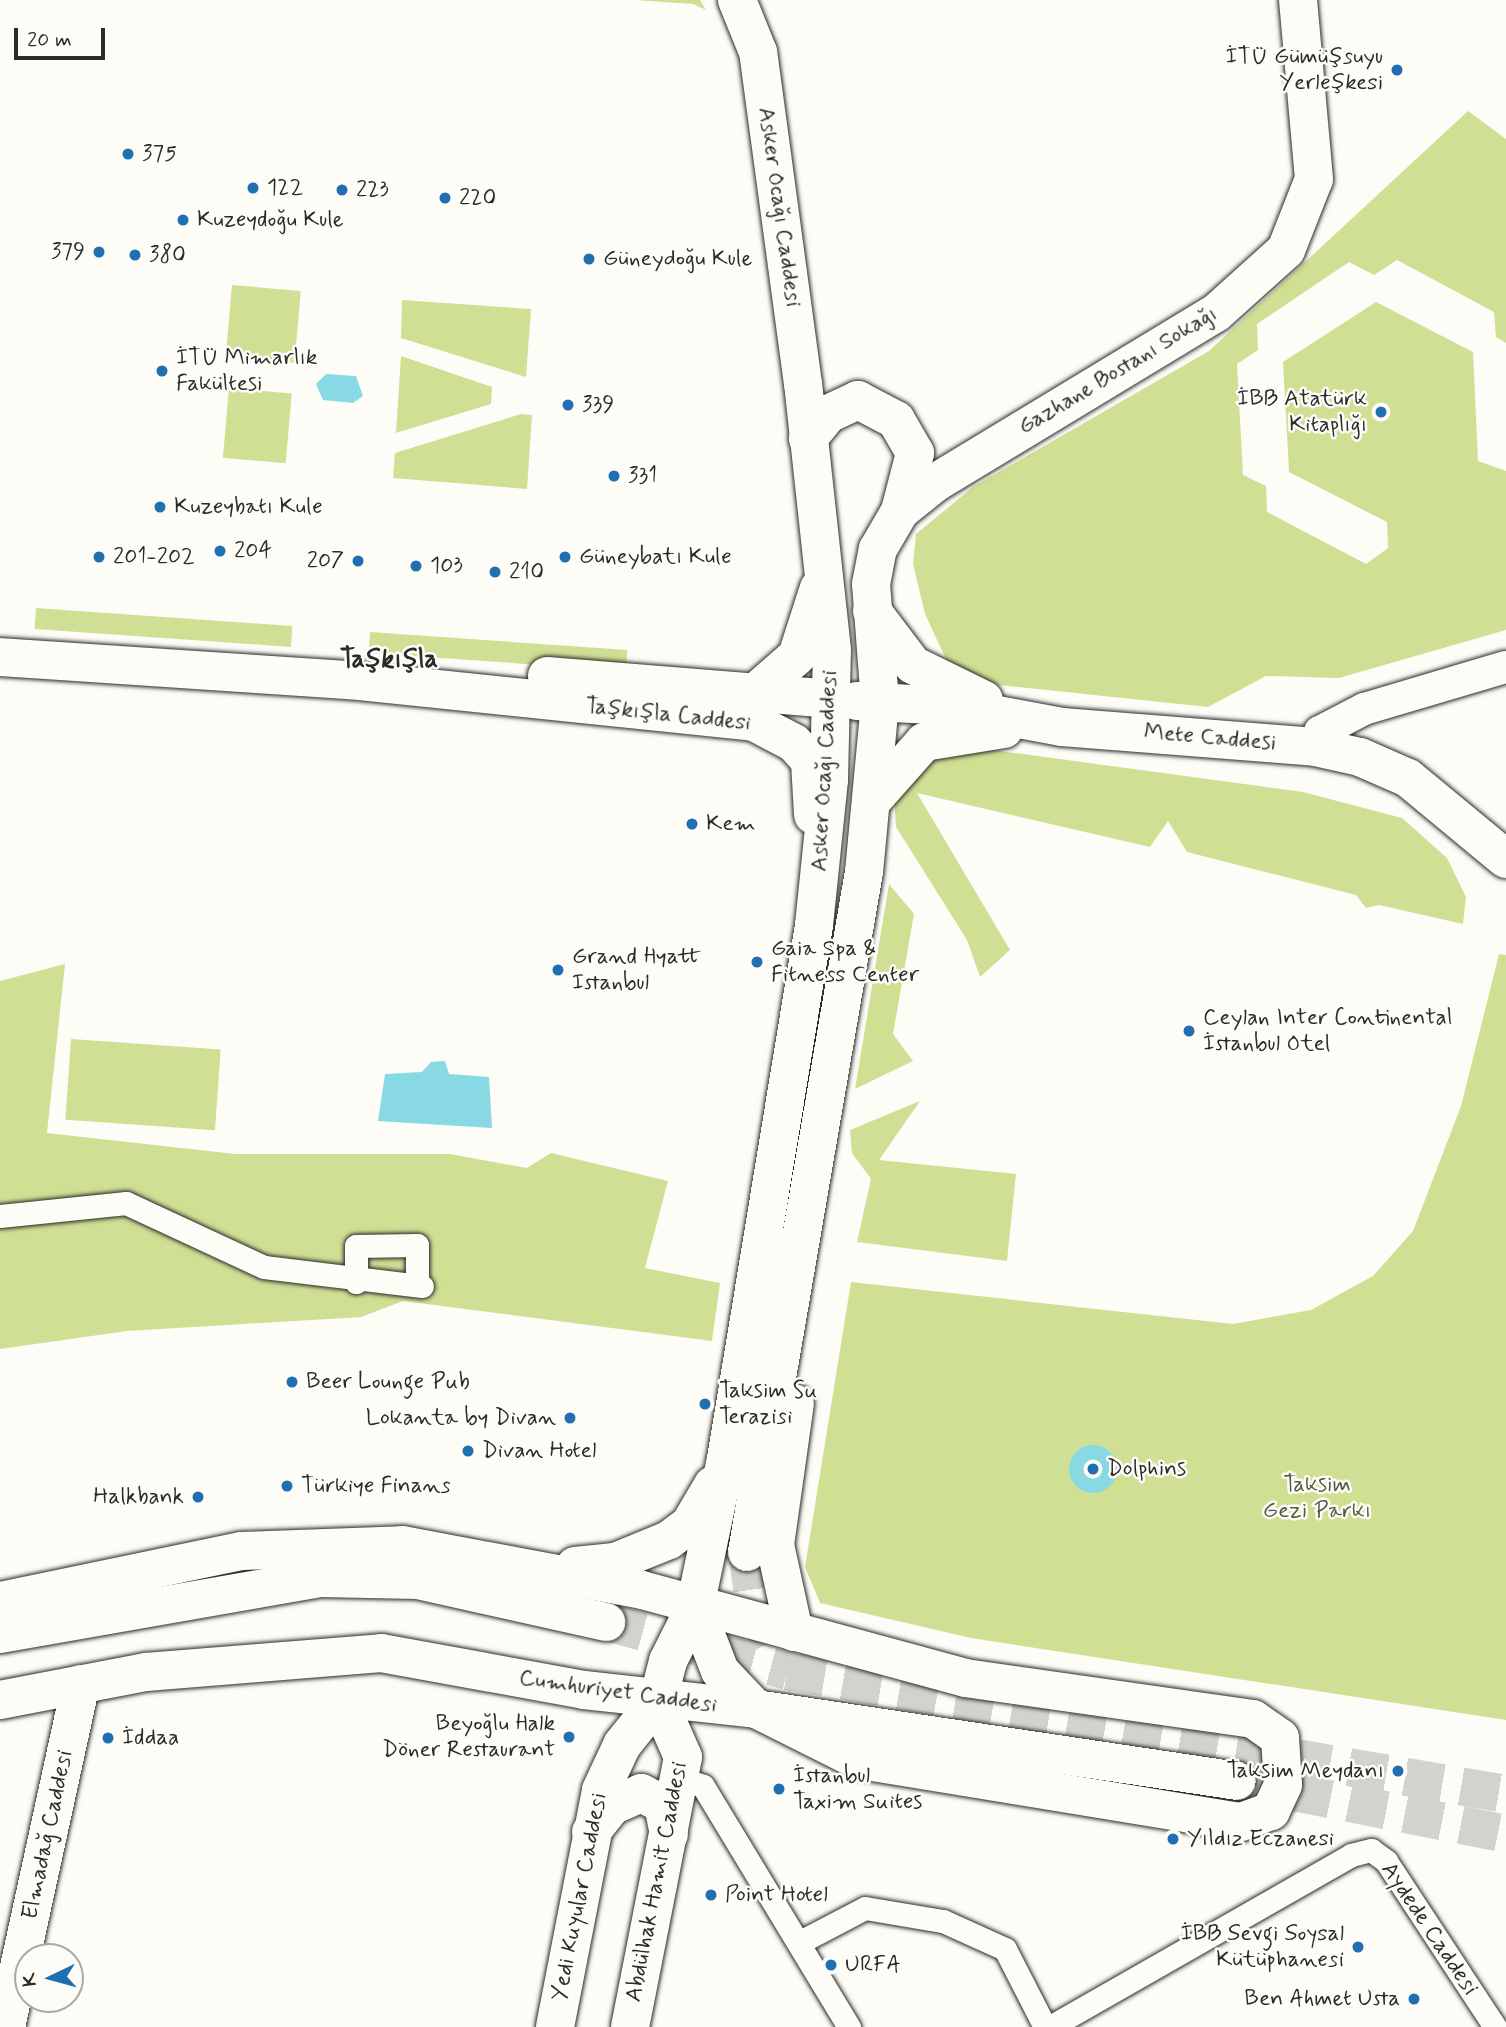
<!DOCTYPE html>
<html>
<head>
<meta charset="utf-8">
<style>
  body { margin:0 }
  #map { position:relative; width:1506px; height:2027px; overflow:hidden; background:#fdfcf7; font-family:Mynerve,sans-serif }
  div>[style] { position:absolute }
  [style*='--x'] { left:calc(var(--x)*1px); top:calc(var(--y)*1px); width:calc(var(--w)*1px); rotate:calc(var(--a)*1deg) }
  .green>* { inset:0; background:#cfe094; transform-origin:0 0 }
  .water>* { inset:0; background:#89d9e4 }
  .round { border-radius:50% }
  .primary-tunnel>* { height:38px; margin-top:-19px; transform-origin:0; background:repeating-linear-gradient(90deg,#d3d2ce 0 38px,transparent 0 57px) }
  .roads { filter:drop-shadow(0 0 2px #2b2b2b) drop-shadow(0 0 2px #2b2b2b) }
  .pedestrian>* { height:23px; margin:-11.5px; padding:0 11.5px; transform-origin:11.5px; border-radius:11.5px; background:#fdfcf7 }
  .minor>* { height:32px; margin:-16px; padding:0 16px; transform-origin:16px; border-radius:16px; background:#fdfcf7 }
  .tertiary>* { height:38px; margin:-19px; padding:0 19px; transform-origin:19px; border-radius:19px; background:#fdfcf7 }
  .secondary>* { height:38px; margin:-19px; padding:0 19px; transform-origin:19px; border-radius:19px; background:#fdfcf7 }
  .primary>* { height:38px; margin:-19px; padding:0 19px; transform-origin:19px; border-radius:19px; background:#fdfcf7 }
  .dots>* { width:19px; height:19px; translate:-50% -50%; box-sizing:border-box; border:4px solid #fdfcf7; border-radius:50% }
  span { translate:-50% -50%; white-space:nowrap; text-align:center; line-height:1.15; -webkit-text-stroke:5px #fdfcf7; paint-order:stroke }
  .poi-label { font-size:23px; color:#2b2b2b }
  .right { translate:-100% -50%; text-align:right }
  .left { translate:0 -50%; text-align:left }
  .street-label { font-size:23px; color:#2b2b2b }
  .park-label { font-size:23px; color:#545845 }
  .quarter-label { font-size:26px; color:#2b2b2b; font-weight:700 }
  .north { position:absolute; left:14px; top:1943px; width:70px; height:70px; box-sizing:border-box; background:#fdfcf7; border:2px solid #a9a8a5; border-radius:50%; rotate:265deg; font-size:19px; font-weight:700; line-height:28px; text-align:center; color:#2b2b2b }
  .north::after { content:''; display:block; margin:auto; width:24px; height:32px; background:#1f6fb2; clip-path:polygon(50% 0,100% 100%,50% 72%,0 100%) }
  .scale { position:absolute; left:14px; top:28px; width:91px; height:32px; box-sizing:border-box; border:4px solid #2b2b2b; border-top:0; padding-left:9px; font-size:21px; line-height:24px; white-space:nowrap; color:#2b2b2b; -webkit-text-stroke:5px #fdfcf7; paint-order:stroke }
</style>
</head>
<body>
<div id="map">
  <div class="green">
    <div style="clip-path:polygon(635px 0,700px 0,706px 10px,693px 4px)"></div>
    <div style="clip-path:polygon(1468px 111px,1506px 139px,1506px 343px,1496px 337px,1494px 312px,1397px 260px,1374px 275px,1349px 262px,1257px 324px,1258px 350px,1237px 364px,1243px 475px,1266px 486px,1267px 512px,1366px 564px,1388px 548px,1387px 522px,1289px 472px,1283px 362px,1376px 302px,1473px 352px,1478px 461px,1506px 471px,1506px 630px,1339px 678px,1266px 676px,1208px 707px,971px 682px,946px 659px,925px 614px,913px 564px,916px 534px,973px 487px,1209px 351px)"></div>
    <div style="left:232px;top:285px;width:69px;height:72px;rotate:5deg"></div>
    <div style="clip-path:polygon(402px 300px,531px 309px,526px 377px,401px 338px)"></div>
    <div style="clip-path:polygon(401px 356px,492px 387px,491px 404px,396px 433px)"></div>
    <div style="left:229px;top:388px;width:63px;height:70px;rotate:5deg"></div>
    <div style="clip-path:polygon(521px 414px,532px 415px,527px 489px,393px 478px,395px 453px)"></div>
    <div style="left:36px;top:608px;width:257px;height:21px;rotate:4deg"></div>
    <div style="left:370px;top:632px;width:258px;height:21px;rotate:4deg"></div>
    <div style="clip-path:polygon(993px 750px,1303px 792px,1402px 818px,1447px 858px,1466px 897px,1463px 924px,1379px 905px,1366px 908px,1356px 895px,1187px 852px,1168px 821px,1150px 847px,917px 793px,1010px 950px,980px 977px,967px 940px,896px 827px,894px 794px,936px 755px)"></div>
    <div style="clip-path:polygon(889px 884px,914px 914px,893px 1034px,913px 1061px,855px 1089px)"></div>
    <div style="clip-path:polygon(1499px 954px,1506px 955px,1506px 1720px,971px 1638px,820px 1603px,805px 1567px,851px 1282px,1233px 1324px,1311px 1310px,1373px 1276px,1413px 1231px,1461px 1106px)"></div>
    <div style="clip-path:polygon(65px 964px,47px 1133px,235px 1154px,450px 1154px,527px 1168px,551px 1153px,668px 1181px,645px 1268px,720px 1283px,712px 1341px,403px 1301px,361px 1317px,127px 1331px,0 1349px,0 981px)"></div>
    <div style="left:71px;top:1039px;width:150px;height:81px;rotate:4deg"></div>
    <div style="clip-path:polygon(920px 1101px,879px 1160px,1016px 1174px,1007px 1261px,857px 1242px,871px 1179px,852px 1153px,850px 1130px)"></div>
  </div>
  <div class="water">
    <div style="clip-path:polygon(326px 374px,356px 376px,363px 396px,353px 403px,323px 400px,316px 384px)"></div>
    <div style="clip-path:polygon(445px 1061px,449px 1074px,489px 1077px,492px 1128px,378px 1121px,385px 1074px,422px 1072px,431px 1062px)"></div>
    <div class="round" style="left:1069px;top:1445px;width:48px;height:48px"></div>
  </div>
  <div class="primary-tunnel">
    <div style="--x:747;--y:1552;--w:57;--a:81.9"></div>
    <div style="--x:755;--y:1608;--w:44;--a:65.8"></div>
    <div style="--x:606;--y:1622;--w:188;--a:15.1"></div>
    <div style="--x:787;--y:1671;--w:729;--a:9.71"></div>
    <div style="--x:1237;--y:1781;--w:274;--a:11.1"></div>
  </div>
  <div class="roads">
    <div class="pedestrian">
      <div style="--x:0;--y:1216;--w:127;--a:-5.9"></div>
      <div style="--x:126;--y:1203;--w:152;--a:24.9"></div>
      <div style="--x:264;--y:1267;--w:159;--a:6.9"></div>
      <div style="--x:356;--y:1282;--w:36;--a:-90"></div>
      <div style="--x:356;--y:1246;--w:61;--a:-0.9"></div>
      <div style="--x:417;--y:1245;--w:40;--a:90"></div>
      <div style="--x:676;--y:1777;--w:28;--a:18"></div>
      <div style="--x:703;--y:1786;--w:282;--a:58.8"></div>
      <div style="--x:800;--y:1942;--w:73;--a:-27.6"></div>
      <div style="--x:865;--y:1908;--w:79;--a:9.5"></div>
      <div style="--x:943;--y:1921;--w:68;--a:24.3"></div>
      <div style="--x:1005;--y:1949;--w:88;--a:62.9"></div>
      <div style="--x:1050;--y:2027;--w:347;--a:-29.7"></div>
      <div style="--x:1351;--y:1855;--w:21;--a:-14"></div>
      <div style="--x:1371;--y:1850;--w:19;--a:36"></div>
      <div style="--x:1386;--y:1861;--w:199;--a:56.7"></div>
    </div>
    <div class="minor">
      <div style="--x:1315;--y:747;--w:16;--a:-72"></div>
      <div style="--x:1320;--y:732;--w:50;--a:-27.6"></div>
      <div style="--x:1364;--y:709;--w:148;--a:-16.5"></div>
    </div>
    <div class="tertiary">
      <div style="--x:6;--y:2027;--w:351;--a:-77.7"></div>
    </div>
    <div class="secondary">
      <div style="--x:0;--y:657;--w:351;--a:3.8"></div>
      <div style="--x:350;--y:680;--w:406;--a:5.9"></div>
      <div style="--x:754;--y:722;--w:45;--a:27.7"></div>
      <div style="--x:794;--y:743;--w:24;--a:48"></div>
      <div style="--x:810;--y:761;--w:54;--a:86.8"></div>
      <div style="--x:547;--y:676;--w:287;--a:4.6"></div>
      <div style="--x:591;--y:1832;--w:33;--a:-51"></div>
      <div style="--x:612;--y:1806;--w:32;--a:-24"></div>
      <div style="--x:641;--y:1793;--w:25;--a:27"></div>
      <div style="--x:663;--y:1804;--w:31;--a:79"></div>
      <div style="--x:555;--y:2027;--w:241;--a:-79"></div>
      <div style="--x:601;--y:1790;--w:50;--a:-65"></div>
      <div style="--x:622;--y:1745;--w:58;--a:-51.3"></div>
      <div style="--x:658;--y:1700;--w:62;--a:66.3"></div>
      <div style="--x:683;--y:1757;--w:275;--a:101.1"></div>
    </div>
    <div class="primary">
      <div style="--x:900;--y:511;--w:45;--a:-38.7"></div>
      <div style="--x:935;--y:483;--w:328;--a:-31.2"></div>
      <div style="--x:1216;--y:313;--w:94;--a:-42"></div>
      <div style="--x:1286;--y:250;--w:76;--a:-68.5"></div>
      <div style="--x:1314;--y:179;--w:180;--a:-95.1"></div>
      <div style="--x:872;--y:611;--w:68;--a:52.8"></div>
      <div style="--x:913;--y:665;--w:79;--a:26.2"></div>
      <div style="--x:758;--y:690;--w:52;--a:-41.1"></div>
      <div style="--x:797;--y:656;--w:71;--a:-72.1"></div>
      <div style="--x:857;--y:701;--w:92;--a:3.1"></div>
      <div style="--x:949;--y:706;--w:115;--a:10.5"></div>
      <div style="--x:1062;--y:727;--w:254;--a:4.5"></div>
      <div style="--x:1315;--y:747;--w:46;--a:12.5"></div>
      <div style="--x:1360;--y:757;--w:52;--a:23.6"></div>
      <div style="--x:1408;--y:778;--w:127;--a:39.6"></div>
      <div style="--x:871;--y:802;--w:80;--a:-48.5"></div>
      <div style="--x:924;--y:742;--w:81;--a:-9.2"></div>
      <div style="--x:747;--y:1552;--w:690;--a:-80.24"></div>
      <div style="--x:864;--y:872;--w:170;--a:-84.6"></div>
      <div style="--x:880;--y:703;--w:119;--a:-94.3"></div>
      <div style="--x:871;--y:584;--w:36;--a:-79"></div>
      <div style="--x:878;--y:549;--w:44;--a:-59.9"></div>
      <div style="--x:900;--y:511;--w:60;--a:-75.5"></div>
      <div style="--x:915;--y:453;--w:38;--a:-120"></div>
      <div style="--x:896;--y:420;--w:43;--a:-152.2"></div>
      <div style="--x:858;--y:400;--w:33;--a:155"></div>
      <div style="--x:828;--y:414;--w:32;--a:129"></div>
      <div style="--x:575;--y:1566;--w:40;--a:-5.7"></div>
      <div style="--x:615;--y:1562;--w:58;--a:-22.2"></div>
      <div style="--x:669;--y:1540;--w:26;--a:-37"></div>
      <div style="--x:690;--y:1524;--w:45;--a:-59.5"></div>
      <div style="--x:0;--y:1601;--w:247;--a:-11.7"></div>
      <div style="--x:242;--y:1551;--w:160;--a:-2.1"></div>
      <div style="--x:402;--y:1545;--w:244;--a:10.6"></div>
      <div style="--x:642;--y:1590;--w:335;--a:15.2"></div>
      <div style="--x:965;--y:1678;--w:291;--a:8.1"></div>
      <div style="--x:1253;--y:1719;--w:33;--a:35"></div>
      <div style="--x:1280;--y:1738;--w:47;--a:86.3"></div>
      <div style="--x:1283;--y:1785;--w:29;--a:115"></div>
      <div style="--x:1271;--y:1811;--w:33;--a:160"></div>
      <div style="--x:1240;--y:1822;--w:389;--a:-170.7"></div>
      <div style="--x:856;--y:1759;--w:112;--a:-153.4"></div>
      <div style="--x:756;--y:1709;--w:52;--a:-133.5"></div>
      <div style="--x:720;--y:1671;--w:69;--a:-111.3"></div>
      <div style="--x:794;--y:1632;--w:89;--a:-102.3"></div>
      <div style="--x:775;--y:1545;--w:143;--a:-82"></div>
      <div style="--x:0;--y:1634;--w:325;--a:-9.9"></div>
      <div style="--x:320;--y:1578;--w:98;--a:1.2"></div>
      <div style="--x:418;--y:1580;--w:193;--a:12.6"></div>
      <div style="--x:0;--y:1700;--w:149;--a:-10.9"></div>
      <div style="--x:146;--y:1672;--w:236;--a:-4.6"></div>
      <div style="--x:381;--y:1653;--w:206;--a:10.3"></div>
      <div style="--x:584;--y:1690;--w:173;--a:6.3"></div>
      <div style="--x:756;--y:1709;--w:486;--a:8.5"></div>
      <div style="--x:658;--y:1700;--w:40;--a:-75.6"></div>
      <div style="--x:668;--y:1661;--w:60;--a:-63.4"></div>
      <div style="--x:695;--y:1607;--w:151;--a:-78.2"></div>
      <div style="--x:726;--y:1459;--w:541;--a:-80.64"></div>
      <div style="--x:814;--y:925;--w:146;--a:-84.1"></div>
      <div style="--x:829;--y:780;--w:130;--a:-88.7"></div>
      <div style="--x:832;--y:650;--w:268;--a:-96.2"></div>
      <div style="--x:803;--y:384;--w:335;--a:-97.7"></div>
      <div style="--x:758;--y:52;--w:56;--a:-112"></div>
    </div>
  </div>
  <div class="dots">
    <div style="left:1397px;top:70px;background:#1f6fb2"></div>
    <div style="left:128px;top:154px;background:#1f6fb2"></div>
    <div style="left:253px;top:188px;background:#1f6fb2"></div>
    <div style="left:342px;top:190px;background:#1f6fb2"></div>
    <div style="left:445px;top:198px;background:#1f6fb2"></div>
    <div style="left:183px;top:220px;background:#1f6fb2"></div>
    <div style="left:99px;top:252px;background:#1f6fb2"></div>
    <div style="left:135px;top:255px;background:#1f6fb2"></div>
    <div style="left:589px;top:259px;background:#1f6fb2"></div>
    <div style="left:162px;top:371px;background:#1f6fb2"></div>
    <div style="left:568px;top:405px;background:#1f6fb2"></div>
    <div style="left:1381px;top:412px;background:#1f6fb2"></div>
    <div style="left:614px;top:476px;background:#1f6fb2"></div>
    <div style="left:160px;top:507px;background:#1f6fb2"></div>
    <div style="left:220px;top:551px;background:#1f6fb2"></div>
    <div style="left:99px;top:557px;background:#1f6fb2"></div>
    <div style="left:565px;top:557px;background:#1f6fb2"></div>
    <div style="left:358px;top:561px;background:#1f6fb2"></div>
    <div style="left:416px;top:566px;background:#1f6fb2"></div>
    <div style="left:495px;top:572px;background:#1f6fb2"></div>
    <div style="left:692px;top:824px;background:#1f6fb2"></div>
    <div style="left:757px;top:962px;background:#1f6fb2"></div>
    <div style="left:558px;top:970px;background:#1f6fb2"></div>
    <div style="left:1189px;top:1031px;background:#1f6fb2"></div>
    <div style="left:292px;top:1382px;background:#1f6fb2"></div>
    <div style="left:705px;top:1404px;background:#1f6fb2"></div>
    <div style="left:570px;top:1418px;background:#1f6fb2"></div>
    <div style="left:468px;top:1451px;background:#1f6fb2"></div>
    <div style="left:1093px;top:1469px;background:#1f6fb2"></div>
    <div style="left:287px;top:1486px;background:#1f6fb2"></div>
    <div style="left:198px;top:1497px;background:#1f6fb2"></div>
    <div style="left:569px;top:1737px;background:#1f6fb2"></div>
    <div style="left:108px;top:1738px;background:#1f6fb2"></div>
    <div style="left:1398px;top:1771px;background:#1f6fb2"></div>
    <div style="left:779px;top:1789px;background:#1f6fb2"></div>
    <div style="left:1173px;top:1839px;background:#1f6fb2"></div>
    <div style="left:711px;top:1895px;background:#1f6fb2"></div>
    <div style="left:1358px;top:1947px;background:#1f6fb2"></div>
    <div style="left:831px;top:1965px;background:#1f6fb2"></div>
    <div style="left:1414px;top:1999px;background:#1f6fb2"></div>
  </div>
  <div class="poi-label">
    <span class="right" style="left:1383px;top:70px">İTÜ Gümüşsuyu<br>Yerleşkesi</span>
    <span class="left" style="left:142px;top:154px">375</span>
    <span class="left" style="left:267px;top:188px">122</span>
    <span class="left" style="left:356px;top:190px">223</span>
    <span class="left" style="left:459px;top:198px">220</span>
    <span class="left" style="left:197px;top:220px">Kuzeydoğu Kule</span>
    <span class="right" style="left:85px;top:252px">379</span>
    <span class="left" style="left:149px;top:255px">380</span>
    <span class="left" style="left:603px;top:259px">Güneydoğu Kule</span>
    <span class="left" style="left:176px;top:371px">İTÜ Mimarlık<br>Fakültesi</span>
    <span class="right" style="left:1367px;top:412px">İBB Atatürk<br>Kitaplığı</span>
    <span class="left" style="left:582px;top:405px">339</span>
    <span class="left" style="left:628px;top:476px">331</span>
    <span class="left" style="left:174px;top:507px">Kuzeybatı Kule</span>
    <span class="left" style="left:234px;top:551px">204</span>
    <span class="left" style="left:113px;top:557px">201-202</span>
    <span class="left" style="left:579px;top:557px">Güneybatı Kule</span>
    <span class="right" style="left:344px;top:561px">207</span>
    <span class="left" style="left:430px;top:566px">103</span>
    <span class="left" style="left:509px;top:572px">210</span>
    <span class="left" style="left:706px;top:824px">Kem</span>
    <span class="left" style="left:771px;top:962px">Gaia Spa &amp;<br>Fitness Center</span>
    <span class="left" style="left:572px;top:970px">Grand Hyatt<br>Istanbul</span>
    <span class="left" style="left:1203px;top:1031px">Ceylan Inter Continental<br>İstanbul Otel</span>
    <span class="left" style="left:306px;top:1382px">Beer Lounge Pub</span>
    <span class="left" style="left:719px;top:1404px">Taksim Su<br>Terazisi</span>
    <span class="right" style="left:556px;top:1418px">Lokanta by Divan</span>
    <span class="left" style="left:482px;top:1451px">Divan Hotel</span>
    <span class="left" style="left:1107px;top:1469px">Dolphins</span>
    <span class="left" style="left:301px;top:1486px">Türkiye Finans</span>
    <span class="right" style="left:184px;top:1497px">Halkbank</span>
    <span class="right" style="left:555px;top:1737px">Beyoğlu Halk<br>Döner Restaurant</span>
    <span class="left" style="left:122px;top:1738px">İddaa</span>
    <span class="right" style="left:1384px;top:1771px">Taksim Meydanı</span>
    <span class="left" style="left:793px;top:1789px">İstanbul<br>Taxim Suites</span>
    <span class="left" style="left:1187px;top:1839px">Yıldız Eczanesi</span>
    <span class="left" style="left:725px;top:1895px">Point Hotel</span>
    <span class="right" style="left:1344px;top:1947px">İBB Sevgi Soysal<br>Kütüphanesi</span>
    <span class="left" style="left:845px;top:1965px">URFA</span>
    <span class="right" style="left:1400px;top:1999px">Ben Ahmet Usta</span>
  </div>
  <div class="street-label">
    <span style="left:779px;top:207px;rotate:82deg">Asker Ocağı Caddesi</span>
    <span style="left:1118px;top:371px;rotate:-31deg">Gazhane Bostanı Sokağı</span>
    <span style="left:668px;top:715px;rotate:6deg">Taşkışla Caddesi</span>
    <span style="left:1210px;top:738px;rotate:5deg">Mete Caddesi</span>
    <span style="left:825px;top:771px;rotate:-87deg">Asker Ocağı Caddesi</span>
    <span style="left:618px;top:1692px;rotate:8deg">Cumhuriyet Caddesi</span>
    <span style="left:48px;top:1835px;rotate:-78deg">Elmadağ Caddesi</span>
    <span style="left:657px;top:1882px;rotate:-79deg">Abdülhak Hamit Caddesi</span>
    <span style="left:580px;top:1897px;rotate:-79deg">Yedi Kuyular Caddesi</span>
    <span style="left:1429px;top:1929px;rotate:56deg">Aydede Caddesi</span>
  </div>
  <div class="park-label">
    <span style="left:1317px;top:1498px">Taksim<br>Gezi Parkı</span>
  </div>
  <div class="quarter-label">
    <span style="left:389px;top:661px">Taşkışla</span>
  </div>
  <div class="north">K</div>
  <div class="scale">20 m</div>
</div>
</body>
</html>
